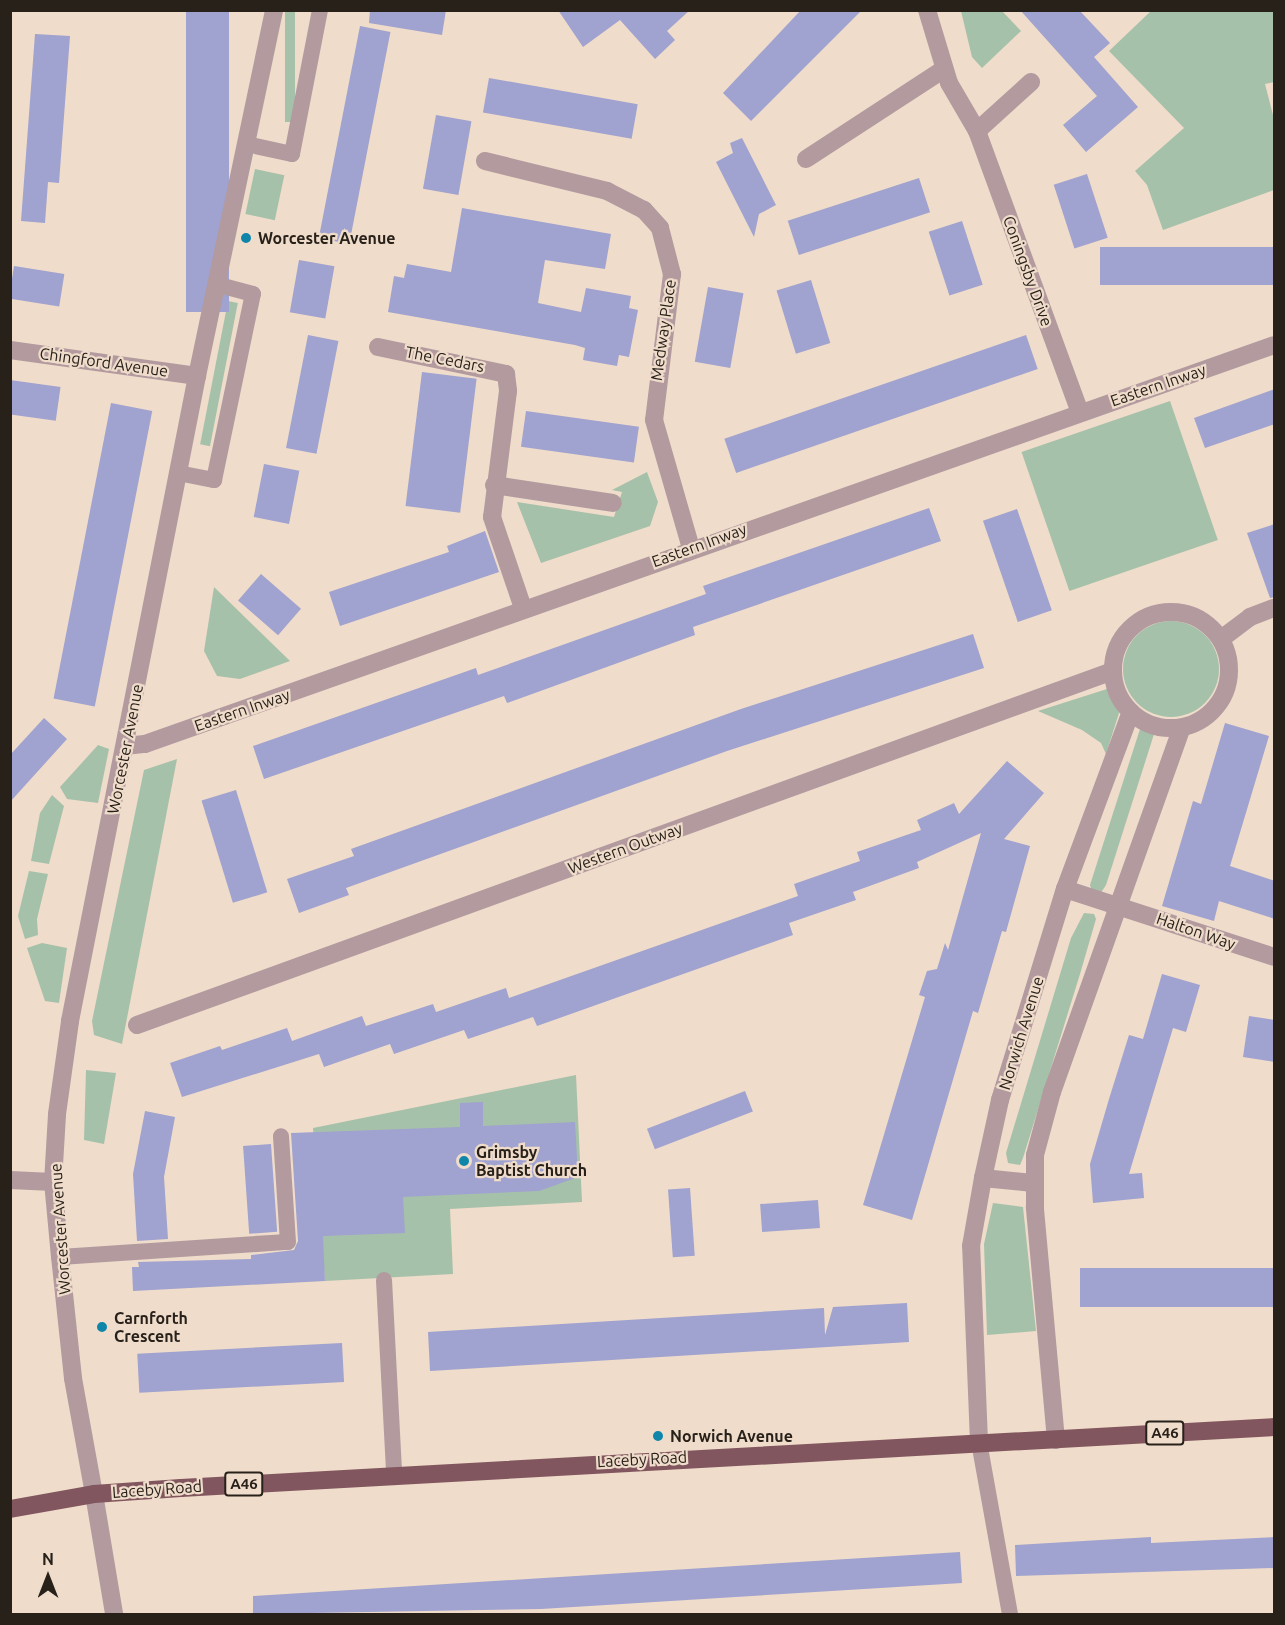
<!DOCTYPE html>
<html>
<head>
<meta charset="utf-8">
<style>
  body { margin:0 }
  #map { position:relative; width:1285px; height:1625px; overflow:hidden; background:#efdcca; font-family:Ubuntu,sans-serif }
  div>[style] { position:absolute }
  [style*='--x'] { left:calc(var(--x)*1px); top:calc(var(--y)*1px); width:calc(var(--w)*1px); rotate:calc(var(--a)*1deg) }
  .green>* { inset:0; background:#a6c1aa; transform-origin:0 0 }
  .round { border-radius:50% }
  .building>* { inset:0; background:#a0a2cf; transform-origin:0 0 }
  .service>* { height:16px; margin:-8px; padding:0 8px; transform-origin:8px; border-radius:8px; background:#b29a9f }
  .minor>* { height:18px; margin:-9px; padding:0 9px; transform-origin:9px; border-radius:9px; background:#b29a9f }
  .minor>.ring { margin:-9px; padding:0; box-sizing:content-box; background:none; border:18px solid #b29a9f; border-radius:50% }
  .tertiary>* { height:18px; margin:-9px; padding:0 9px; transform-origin:9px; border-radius:9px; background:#b29a9f }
  .trunk>* { height:18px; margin:-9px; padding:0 9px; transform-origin:9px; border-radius:9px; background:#82565e }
  .dots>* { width:16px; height:16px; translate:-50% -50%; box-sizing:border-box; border:3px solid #efdcca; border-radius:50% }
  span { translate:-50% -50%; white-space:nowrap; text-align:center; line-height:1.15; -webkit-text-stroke:4.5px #efdcca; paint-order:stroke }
  .shield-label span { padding:2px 4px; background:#efdcca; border:2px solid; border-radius:4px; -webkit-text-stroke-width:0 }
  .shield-label { font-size:15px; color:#28211a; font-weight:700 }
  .poi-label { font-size:16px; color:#28211a; font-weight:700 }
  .left { translate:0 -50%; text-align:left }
  .street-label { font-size:16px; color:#28211a }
  .frame { position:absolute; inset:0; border:12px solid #28211a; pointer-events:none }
  .north { position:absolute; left:18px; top:1547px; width:60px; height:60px; -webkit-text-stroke:4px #efdcca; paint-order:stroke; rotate:0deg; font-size:16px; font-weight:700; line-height:24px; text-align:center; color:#28211a }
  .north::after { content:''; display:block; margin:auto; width:21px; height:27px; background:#28211a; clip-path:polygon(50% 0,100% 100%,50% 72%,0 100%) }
</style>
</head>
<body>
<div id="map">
  <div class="green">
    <div style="left:285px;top:11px;width:10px;height:111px"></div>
    <div style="clip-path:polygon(961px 11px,1002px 11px,1021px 31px,982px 68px,972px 57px)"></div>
    <div style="clip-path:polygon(1151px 11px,1274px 11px,1274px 82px,1265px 84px,1274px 119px,1274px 190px,1163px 230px,1147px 185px,1135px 171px,1184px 128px,1109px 51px)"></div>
    <div style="left:255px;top:169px;width:30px;height:46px;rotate:12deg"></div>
    <div style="left:228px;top:301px;width:10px;height:146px;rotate:11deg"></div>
    <div style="left:1170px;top:401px;width:147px;height:157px;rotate:71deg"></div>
    <div style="clip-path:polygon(647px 472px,658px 502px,650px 526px,541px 563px,517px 502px,614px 517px,622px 492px,612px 490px)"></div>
    <div style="clip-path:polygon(214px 587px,290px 661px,240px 679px,217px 676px,204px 651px)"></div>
    <div class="round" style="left:1123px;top:621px;width:96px;height:96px"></div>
    <div style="clip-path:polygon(1107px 689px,1118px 701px,1119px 713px,1106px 754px,1101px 743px,1082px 730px,1038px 711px)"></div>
    <div style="clip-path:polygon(1140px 729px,1155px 731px,1106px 885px,1100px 894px,1092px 892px,1090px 885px)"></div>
    <div style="clip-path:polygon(98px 745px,109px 749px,98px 803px,67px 799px,60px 787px)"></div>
    <div style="clip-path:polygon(177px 759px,122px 1044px,94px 1035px,92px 1021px,144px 770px)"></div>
    <div style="clip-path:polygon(52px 795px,64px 806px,49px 864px,31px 861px,40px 813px)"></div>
    <div style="clip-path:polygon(29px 871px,48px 874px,37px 919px,38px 935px,25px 939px,18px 916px)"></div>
    <div style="clip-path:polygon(1084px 913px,1094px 914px,1096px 919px,1080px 974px,1023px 1158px,1020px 1165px,1008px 1163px,1006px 1153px,1071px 938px)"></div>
    <div style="clip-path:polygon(42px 943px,67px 948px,59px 1003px,45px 1001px,27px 948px)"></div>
    <div style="clip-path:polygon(86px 1070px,116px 1073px,104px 1144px,84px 1140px)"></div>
    <div style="clip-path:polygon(576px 1075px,582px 1202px,450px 1209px,453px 1274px,325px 1281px,313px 1128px)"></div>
    <div style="clip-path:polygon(993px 1203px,1023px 1207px,1036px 1331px,987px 1335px,984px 1244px)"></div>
  </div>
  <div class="building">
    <div style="left:186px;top:10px;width:43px;height:302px"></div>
    <div style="clip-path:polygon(370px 10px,446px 10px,442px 35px,369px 23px)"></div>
    <div style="clip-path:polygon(558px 10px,690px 10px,667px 31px,675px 40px,655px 59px,620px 20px,583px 47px)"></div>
    <div style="clip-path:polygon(801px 10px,862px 10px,751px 121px,723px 93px)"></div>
    <div style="clip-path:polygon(1020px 10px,1079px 10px,1110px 43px,1094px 57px,1138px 107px,1086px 152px,1063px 125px,1097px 96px)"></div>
    <div style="left:360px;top:26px;width:31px;height:216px;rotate:11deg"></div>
    <div style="clip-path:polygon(35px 34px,70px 36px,59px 183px,48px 182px,45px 223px,21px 221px)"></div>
    <div style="left:489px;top:78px;width:151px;height:35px;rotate:10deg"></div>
    <div style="left:436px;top:115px;width:36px;height:75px;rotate:10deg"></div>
    <div style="clip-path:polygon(742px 138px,776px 205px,759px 214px,754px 237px,716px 162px,733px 153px,730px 143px)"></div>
    <div style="left:1087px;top:174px;width:67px;height:35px;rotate:72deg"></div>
    <div style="left:919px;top:178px;width:36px;height:138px;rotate:72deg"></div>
    <div style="clip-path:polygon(462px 208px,611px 234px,605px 269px,545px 260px,538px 303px,581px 312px,586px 288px,631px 296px,629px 308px,638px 310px,629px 357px,619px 355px,617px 366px,583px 360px,585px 348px,575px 345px,388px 312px,394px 276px,404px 278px,407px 264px,451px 272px)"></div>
    <div style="left:962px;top:221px;width:67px;height:35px;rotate:72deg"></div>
    <div style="left:1275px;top:247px;width:38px;height:175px;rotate:90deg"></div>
    <div style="left:299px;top:260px;width:36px;height:53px;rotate:10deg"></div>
    <div style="left:14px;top:266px;width:51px;height:33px;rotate:9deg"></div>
    <div style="left:811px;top:280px;width:66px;height:36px;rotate:73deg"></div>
    <div style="left:708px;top:287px;width:36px;height:76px;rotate:10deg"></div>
    <div style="left:308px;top:335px;width:31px;height:115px;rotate:11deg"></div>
    <div style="left:1026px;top:335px;width:36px;height:319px;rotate:71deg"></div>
    <div style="left:422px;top:372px;width:55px;height:135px;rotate:7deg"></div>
    <div style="left:10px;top:380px;width:51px;height:34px;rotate:8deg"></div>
    <div style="clip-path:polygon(1275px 389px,1275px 424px,1205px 448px,1194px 418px)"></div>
    <div style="left:111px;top:403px;width:42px;height:301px;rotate:11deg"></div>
    <div style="left:526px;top:411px;width:114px;height:36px;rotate:8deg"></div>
    <div style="left:264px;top:464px;width:36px;height:54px;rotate:11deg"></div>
    <div style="clip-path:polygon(929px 508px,941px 541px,693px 627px,695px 635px,507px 703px,504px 696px,264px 779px,253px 746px,476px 668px,478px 675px,706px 594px,703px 586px)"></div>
    <div style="left:1017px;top:509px;width:107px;height:36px;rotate:71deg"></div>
    <div style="clip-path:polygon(1275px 524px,1275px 597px,1270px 598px,1247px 533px)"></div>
    <div style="clip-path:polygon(485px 531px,499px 572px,340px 626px,329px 592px,449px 552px,447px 546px)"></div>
    <div style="left:261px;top:574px;width:53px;height:35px;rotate:41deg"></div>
    <div style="clip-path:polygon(973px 634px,984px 668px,727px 751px,346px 888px,349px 895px,299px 913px,287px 879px,354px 856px,351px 849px,741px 709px)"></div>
    <div style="clip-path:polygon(44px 718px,67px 739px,10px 802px,10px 755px)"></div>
    <div style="clip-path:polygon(1225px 723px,1269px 736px,1230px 866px,1275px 881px,1275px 919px,1219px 901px,1214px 921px,1162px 906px,1193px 801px,1201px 804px)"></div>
    <div style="clip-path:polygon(1007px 761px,1044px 793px,1004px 839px,1030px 846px,1006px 932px,1002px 931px,978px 1013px,973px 1011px,912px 1220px,863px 1205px,925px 997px,919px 995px,927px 971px,937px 969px,945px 943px,948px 950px,981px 833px,917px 862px,919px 868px,853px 892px,856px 900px,789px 923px,793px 935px,537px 1026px,533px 1017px,468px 1039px,464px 1030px,394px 1054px,390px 1044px,324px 1067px,319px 1054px,182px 1097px,170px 1063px,220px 1046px,222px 1050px,287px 1028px,292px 1041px,362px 1016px,366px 1026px,433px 1004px,436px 1012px,506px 988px,509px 998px,798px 896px,794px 884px,860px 861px,857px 852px,921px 830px,917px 820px,954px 803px,959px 814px)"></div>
    <div style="left:236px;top:790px;width:107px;height:36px;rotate:73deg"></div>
    <div style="clip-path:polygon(1162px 974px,1200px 985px,1186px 1032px,1173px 1028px,1129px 1174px,1142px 1173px,1144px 1198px,1093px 1203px,1090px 1164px,1109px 1099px,1129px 1035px,1143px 1039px)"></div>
    <div style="clip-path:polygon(1249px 1016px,1275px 1020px,1275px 1062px,1243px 1057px)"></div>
    <div style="left:745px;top:1091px;width:22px;height:105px;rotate:69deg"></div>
    <div style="clip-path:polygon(483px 1102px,483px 1126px,575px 1122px,578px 1177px,539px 1191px,403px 1197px,405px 1233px,323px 1236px,325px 1281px,133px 1291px,132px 1267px,139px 1267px,138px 1262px,251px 1259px,251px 1255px,294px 1250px,298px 1241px,291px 1133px,460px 1127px,460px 1103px)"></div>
    <div style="clip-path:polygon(145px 1111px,175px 1117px,164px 1177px,168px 1239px,137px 1241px,133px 1174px)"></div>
    <div style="left:271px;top:1144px;width:88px;height:28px;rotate:86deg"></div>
    <div style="left:690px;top:1188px;width:68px;height:22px;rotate:86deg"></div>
    <div style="left:818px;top:1200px;width:28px;height:58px;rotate:86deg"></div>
    <div style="left:1275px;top:1268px;width:39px;height:195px;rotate:90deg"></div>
    <div style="clip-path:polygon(907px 1303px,909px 1342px,430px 1371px,428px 1332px,824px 1308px,825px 1335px,833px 1307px)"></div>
    <div style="left:342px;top:1343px;width:39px;height:205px;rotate:87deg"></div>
    <div style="clip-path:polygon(1151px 1537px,1151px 1543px,1275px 1537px,1275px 1568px,1016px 1576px,1015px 1545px)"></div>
    <div style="clip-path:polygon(960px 1552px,962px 1583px,541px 1609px,253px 1614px,253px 1596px)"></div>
  </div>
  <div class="service">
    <div style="--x:246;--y:144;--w:47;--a:12.3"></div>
    <div style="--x:292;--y:154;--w:147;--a:-79"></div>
    <div style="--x:178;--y:473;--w:37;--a:11"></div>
    <div style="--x:214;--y:480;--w:190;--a:-78.2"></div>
    <div style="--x:253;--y:294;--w:38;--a:-165"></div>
    <div style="--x:60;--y:1257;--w:228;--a:-3.8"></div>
    <div style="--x:288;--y:1242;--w:106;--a:-93.8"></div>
    <div style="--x:384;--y:1280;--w:194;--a:87"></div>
    <div style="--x:979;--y:1442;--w:175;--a:79.8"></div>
  </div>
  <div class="minor">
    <div style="--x:927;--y:10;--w:76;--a:73.2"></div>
    <div style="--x:949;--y:83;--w:56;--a:59.7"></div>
    <div style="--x:977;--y:131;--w:299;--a:69.9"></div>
    <div style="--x:977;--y:131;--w:73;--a:-42.2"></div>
    <div style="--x:806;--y:159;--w:165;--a:-33.1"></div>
    <div style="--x:485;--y:161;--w:126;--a:13.8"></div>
    <div style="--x:607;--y:191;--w:42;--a:27.2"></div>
    <div style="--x:644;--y:210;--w:24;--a:48"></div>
    <div style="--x:660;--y:228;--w:48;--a:75.4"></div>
    <div style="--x:672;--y:274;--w:147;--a:97"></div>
    <div style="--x:654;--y:420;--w:133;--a:73.9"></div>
    <div style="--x:378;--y:347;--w:131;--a:11.9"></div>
    <div style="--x:506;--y:374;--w:17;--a:83"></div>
    <div style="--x:508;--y:391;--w:127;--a:97.2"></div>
    <div style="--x:492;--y:517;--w:96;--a:71.2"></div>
    <div style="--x:10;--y:350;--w:189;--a:7.9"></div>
    <div style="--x:494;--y:485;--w:120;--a:8.6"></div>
    <div class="ring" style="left:1113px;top:612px;width:98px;height:98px"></div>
    <div style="--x:1221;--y:639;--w:36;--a:-37"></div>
    <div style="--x:1250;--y:617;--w:26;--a:-21"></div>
    <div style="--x:125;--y:746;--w:20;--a:-6"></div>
    <div style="--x:145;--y:744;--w:1197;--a:-19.46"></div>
    <div style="--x:1065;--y:889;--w:220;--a:18"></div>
    <div style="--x:137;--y:1025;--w:1038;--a:-19.94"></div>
    <div style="--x:983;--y:1178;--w:50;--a:5.7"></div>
    <div style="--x:10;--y:1180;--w:43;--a:2.7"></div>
    <div style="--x:1056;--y:1440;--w:234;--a:-95.2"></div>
    <div style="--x:1035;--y:1207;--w:52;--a:-90"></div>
    <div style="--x:1035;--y:1155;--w:65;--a:-74.9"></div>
    <div style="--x:1052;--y:1092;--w:387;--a:-70.4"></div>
    <div style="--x:979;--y:1442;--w:196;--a:-92.3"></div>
    <div style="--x:971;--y:1246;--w:69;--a:-80"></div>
    <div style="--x:983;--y:1178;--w:80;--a:-77.7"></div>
    <div style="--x:1000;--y:1100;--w:221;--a:-72.9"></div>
    <div style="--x:1065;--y:889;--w:189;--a:-69.6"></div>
    <div style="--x:94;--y:1494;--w:118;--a:-100.3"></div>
    <div style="--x:73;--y:1378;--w:122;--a:-96.1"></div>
    <div style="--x:60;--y:1257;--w:75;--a:-95.3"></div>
    <div style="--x:53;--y:1182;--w:68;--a:-86.6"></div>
    <div style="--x:57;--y:1114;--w:94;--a:-82"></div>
    <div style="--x:70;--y:1021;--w:657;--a:-78.86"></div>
    <div style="--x:197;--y:376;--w:374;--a:-78.1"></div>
  </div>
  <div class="tertiary">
    <div style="--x:94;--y:1494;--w:122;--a:80.5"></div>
  </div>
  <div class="trunk">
    <div style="--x:10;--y:1509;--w:85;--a:-10.1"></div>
    <div style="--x:94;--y:1494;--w:87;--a:-3.9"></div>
    <div style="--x:181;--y:1488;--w:1095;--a:-3.19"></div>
  </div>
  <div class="dots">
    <div style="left:246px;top:238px;background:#1085aa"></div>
    <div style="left:464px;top:1161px;background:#1085aa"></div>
    <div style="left:102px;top:1327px;background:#1085aa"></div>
    <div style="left:658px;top:1436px;background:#1085aa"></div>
  </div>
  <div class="shield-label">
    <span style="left:1165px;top:1433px">A46</span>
    <span style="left:244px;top:1484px">A46</span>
  </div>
  <div class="poi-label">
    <span class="left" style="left:258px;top:238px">Worcester Avenue</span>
    <span class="left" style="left:476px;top:1161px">Grimsby<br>Baptist Church</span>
    <span class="left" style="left:114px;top:1327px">Carnforth<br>Crescent</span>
    <span class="left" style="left:670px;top:1436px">Norwich Avenue</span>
  </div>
  <div class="street-label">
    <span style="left:1028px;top:271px;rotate:70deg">Coningsby Drive</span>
    <span style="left:663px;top:330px;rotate:-82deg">Medway Place</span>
    <span style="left:445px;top:359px;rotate:11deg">The Cedars</span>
    <span style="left:104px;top:362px;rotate:8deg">Chingford Avenue</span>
    <span style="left:1158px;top:385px;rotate:-19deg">Eastern Inway</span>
    <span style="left:699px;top:545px;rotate:-20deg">Eastern Inway</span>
    <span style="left:242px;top:710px;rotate:-19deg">Eastern Inway</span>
    <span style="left:125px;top:749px;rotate:-79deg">Worcester Avenue</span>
    <span style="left:625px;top:848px;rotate:-20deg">Western Outway</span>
    <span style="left:1196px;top:931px;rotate:19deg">Halton Way</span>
    <span style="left:1021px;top:1033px;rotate:-73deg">Norwich Avenue</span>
    <span style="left:60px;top:1229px;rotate:-94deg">Worcester Avenue</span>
    <span style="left:642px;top:1459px;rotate:-3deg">Laceby Road</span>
    <span style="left:157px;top:1489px;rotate:-4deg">Laceby Road</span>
  </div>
  <div class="frame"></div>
  <div class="north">N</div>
</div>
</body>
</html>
